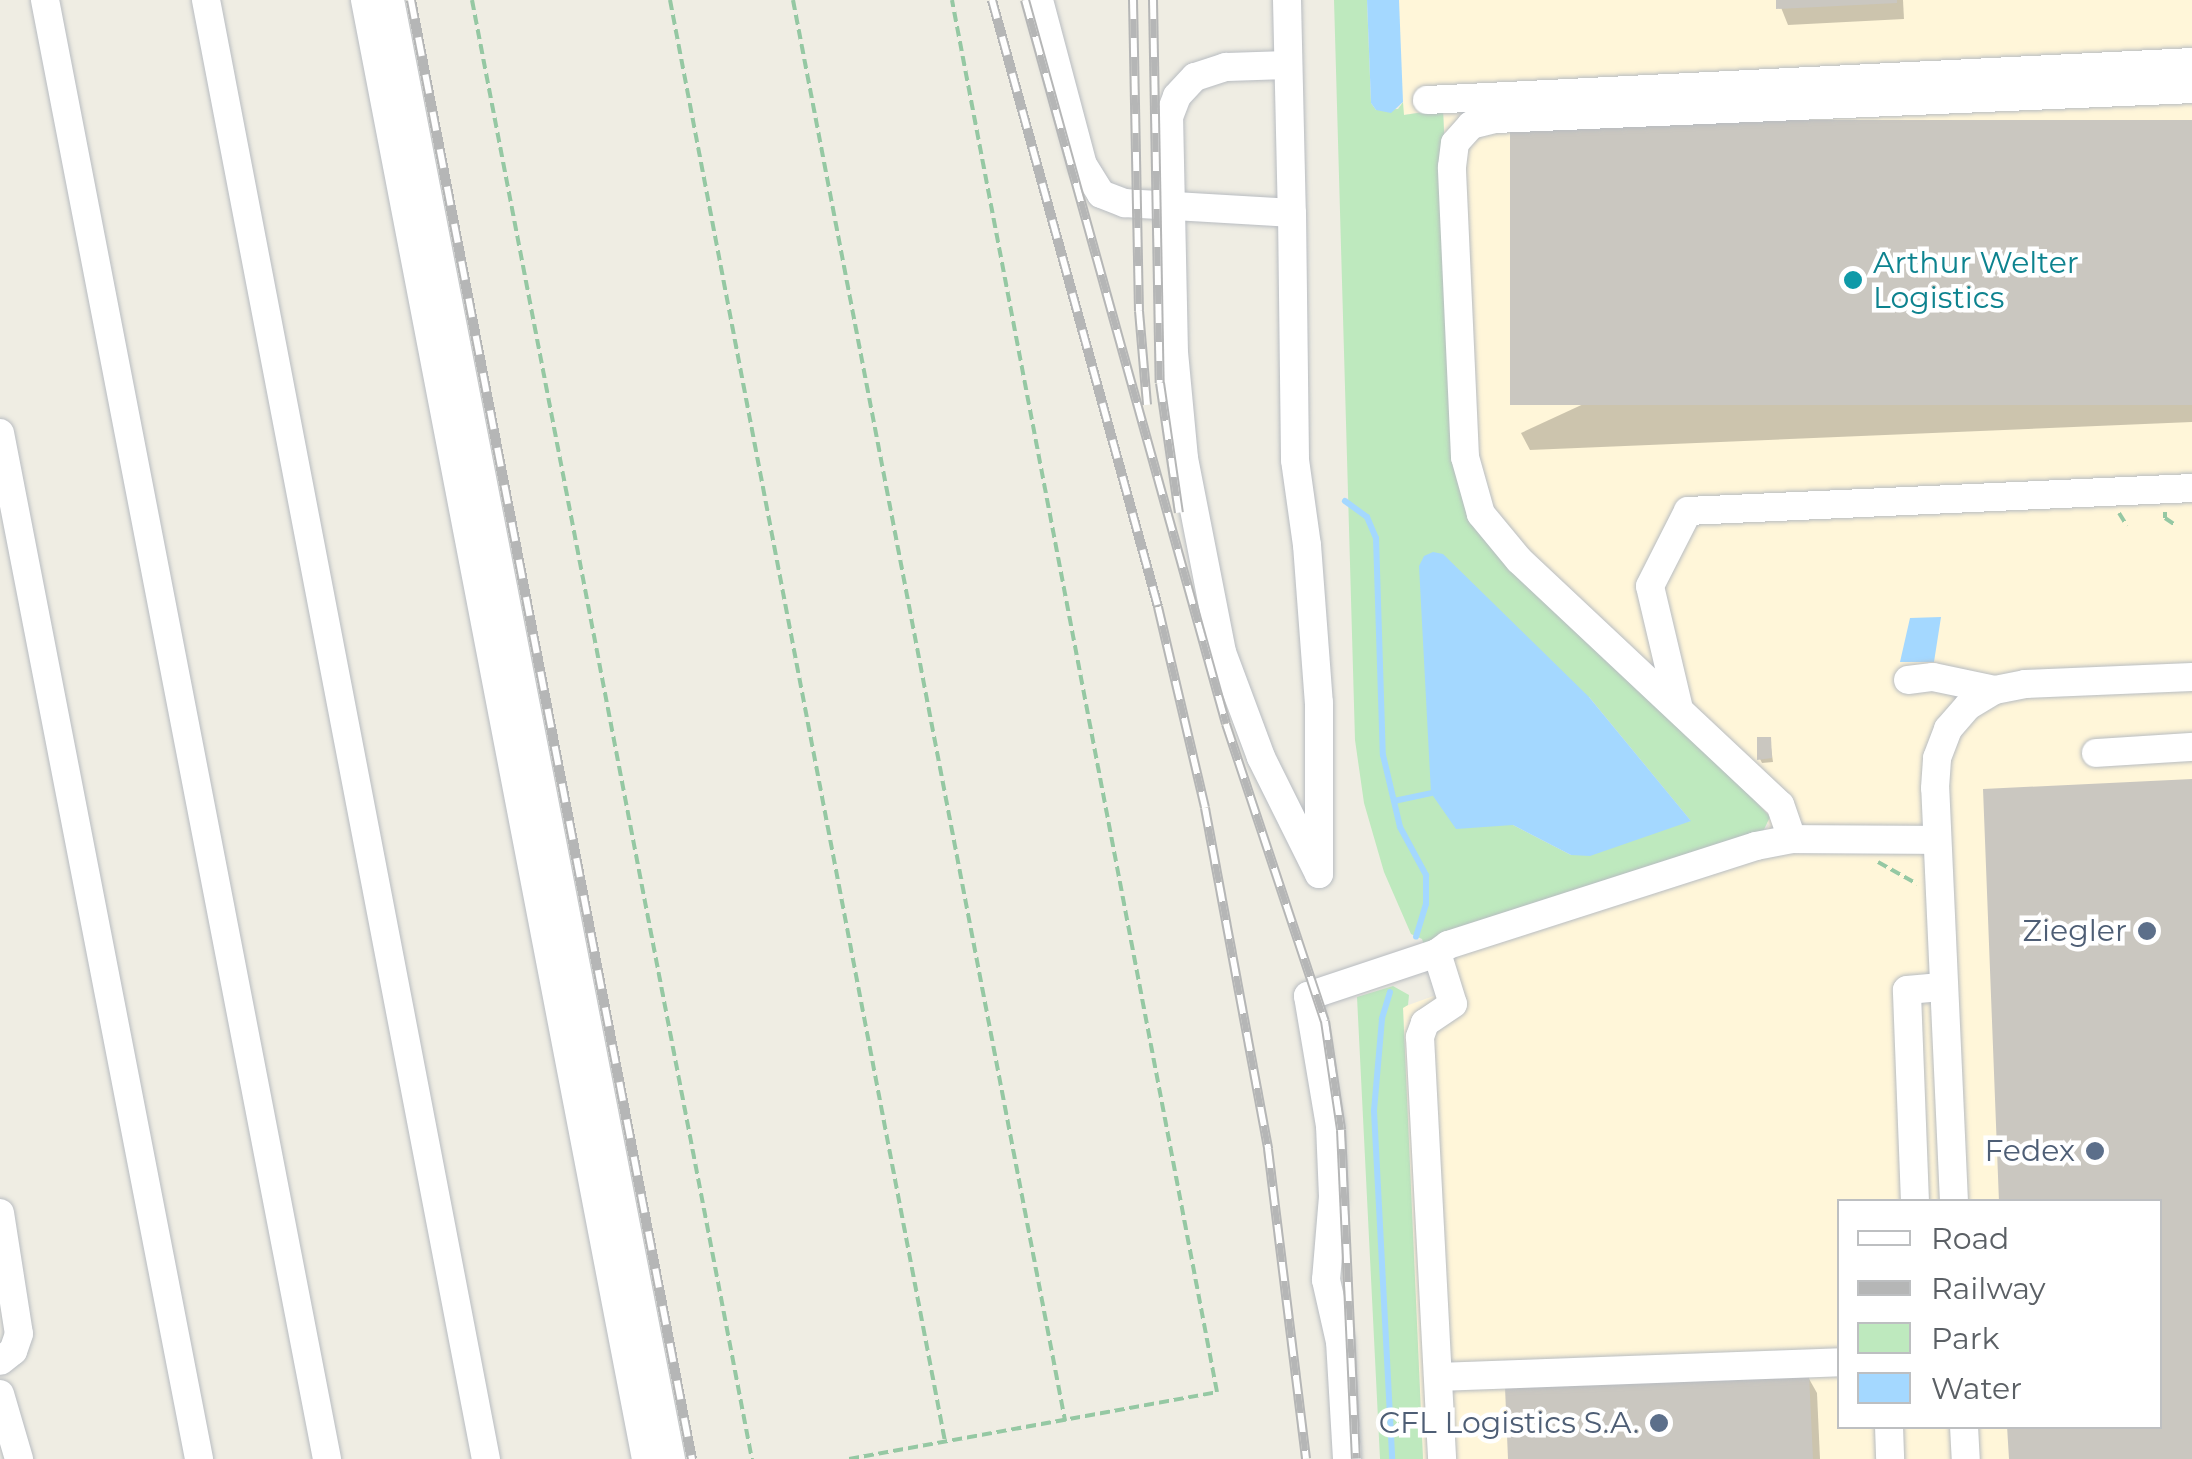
<!DOCTYPE html>
<html>
<head>
<meta charset="utf-8">
<style>
  body { margin:0 }
  #map { position:relative; width:2192px; height:1459px; overflow:hidden; background:#efede3; font-family:Montserrat,sans-serif }
  div>[style] { position:absolute }
  [style*='--x'] { left:calc(var(--x)*1px); top:calc(var(--y)*1px); width:calc(var(--w)*1px); rotate:calc(var(--a)*1deg) }
  .commercial>* { inset:0; background:#fff6d9 }
  .green>* { inset:0; background:#bee9be }
  .water>* { inset:0; background:#a4d8ff }
  .shadow>* { inset:0; background:#0003 }
  .stream>* { height:6px; margin:-3px; padding:0 3px; transform-origin:3px; border-radius:3px; background:#a4d8ff }
  .building>* { inset:0; background:#cac7c0; transform-origin:0 0 }
  .path>* { height:4px; margin-top:-2px; transform-origin:0; background:repeating-linear-gradient(90deg,#95c8a3 0 10px,transparent 0 15px) }
  .roads { filter:drop-shadow(0 0 2px #b8bcc1) drop-shadow(0 0 2px #b8bcc1) }
  .minor>* { height:28px; margin:-14px; padding:0 14px; transform-origin:14px; border-radius:14px; background:#fff }
  .rail>* { height:10px; margin-top:-5px; transform-origin:0; background:repeating-linear-gradient(90deg,#fff 0 19px,#b5b6b6 0 38px); box-sizing:border-box; border-block:2px solid #b5b6b6 }
  .dots>* { width:28px; height:28px; translate:-50% -50%; box-sizing:border-box; border:5px solid #fff; border-radius:50% }
  span { translate:-50% -50%; white-space:nowrap; text-align:center; line-height:1.15; -webkit-text-stroke:9px #fff; paint-order:stroke }
  .culture-label { font-size:30px; color:#0d838f }
  .left { translate:0 -50%; text-align:left }
  .service-label { font-size:30px; color:#4e5e75 }
  .right { translate:-100% -50%; text-align:right }
  .legend { position:absolute; left:1837px; top:1199px; width:325px; height:230px; box-sizing:border-box; background:#fff; border:2px solid #bdbfc1; margin:0; padding:12px 18px; list-style:none; font-size:30px; color:#5b6065 }
  .legend li { display:flex; align-items:center; gap:20px; height:50px }
  .legend b { width:50px; border:2px solid #bdbfc1 }
</style>
</head>
<body>
<div id="map">
  <div class="commercial">
    <div style="clip-path:polygon(evenodd,1367px 0,2192px 0,2192px 1459px,1423px 1459px,1403px 1007px,1439px 994px,1428px 956px,1756px 846px,1769px 825px,1465px 487px,1443px 109px,1403px 115px,1367px 0,1840px 1202px,2160px 1202px,2160px 1426px,1840px 1426px,1840px 1202px)"></div>
  </div>
  <div class="green">
    <div style="clip-path:polygon(evenodd,1334px 0,1367px 0,1371px 103px,1376px 110px,1398px 109px,1403px 102px,1404px 115px,1443px 109px,1459px 459px,1465px 487px,1770px 817px,1756px 846px,1428px 956px,1422px 939px,1411px 934px,1384px 872px,1364px 803px,1355px 740px,1334px 0,1589px 697px,1690px 820px,1690px 821px,1571px 855px,1513px 825px,1589px 697px)"></div>
    <div style="clip-path:polygon(1393px 986px,1409px 995px,1408px 1005px,1403px 1008px,1423px 1459px,1380px 1459px,1357px 997px)"></div>
  </div>
  <div class="water">
    <div style="clip-path:polygon(1367px 0,1399px 0,1403px 102px,1391px 113px,1376px 110px,1371px 103px)"></div>
    <div style="clip-path:polygon(1433px 552px,1443px 554px,1589px 697px,1691px 821px,1590px 856px,1571px 855px,1513px 825px,1456px 829px,1431px 793px,1419px 566px,1424px 556px)"></div>
    <div style="clip-path:polygon(1941px 617px,1934px 662px,1900px 662px,1910px 618px)"></div>
  </div>
  <div class="shadow">
    <div style="clip-path:polygon(1778px 0,1903px 0,1904px 19px,1788px 25px)"></div>
    <div style="clip-path:polygon(2192px 123px,2192px 422px,1530px 450px,1521px 433px)"></div>
    <div style="clip-path:polygon(1770px 740px,1773px 762px,1762px 763px,1760px 759px)"></div>
    <div style="clip-path:polygon(2192px 781px,2192px 1459px,2011px 1459px,2160px 1426px,2160px 1202px)"></div>
    <div style="clip-path:polygon(1808px 1377px,1817px 1393px,1820px 1459px,1510px 1459px)"></div>
  </div>
  <div class="stream">
    <div style="--x:1345;--y:501;--w:27;--a:36"></div>
    <div style="--x:1367;--y:517;--w:23;--a:67"></div>
    <div style="--x:1376;--y:538;--w:217;--a:88.2"></div>
    <div style="--x:1383;--y:755;--w:74;--a:76.7"></div>
    <div style="--x:1400;--y:827;--w:55;--a:61.6"></div>
    <div style="--x:1426;--y:875;--w:29;--a:90"></div>
    <div style="--x:1426;--y:904;--w:34;--a:107"></div>
    <div style="--x:1394;--y:801;--w:38;--a:-12"></div>
    <div style="--x:1390;--y:992;--w:28;--a:107"></div>
    <div style="--x:1382;--y:1019;--w:92;--a:95"></div>
    <div style="--x:1374;--y:1111;--w:348;--a:87"></div>
  </div>
  <div class="building">
    <div style="clip-path:polygon(1776px 0,1897px 0,1897px 3px,1776px 9px)"></div>
    <div style="left:2192px;top:120px;width:285px;height:682px;rotate:90deg"></div>
    <div style="clip-path:polygon(1757px 737px,1771px 737px,1772px 758px,1757px 760px)"></div>
    <div style="clip-path:polygon(2192px 779px,2192px 1459px,2009px 1459px,2007px 1426px,2160px 1426px,2160px 1202px,1999px 1202px,1983px 789px)"></div>
    <div style="clip-path:polygon(1809px 1374px,1813px 1459px,1508px 1459px,1505px 1387px)"></div>
  </div>
  <div class="path">
    <div style="--x:472;--y:0;--w:1486;--a:79.14"></div>
    <div style="--x:670;--y:0;--w:1468;--a:79.2"></div>
    <div style="--x:793;--y:0;--w:1447;--a:79.16"></div>
    <div style="--x:2165;--y:512;--w:6;--a:90"></div>
    <div style="--x:2165;--y:518;--w:14;--a:34"></div>
    <div style="--x:2119;--y:513;--w:15;--a:58"></div>
    <div style="--x:1878;--y:862;--w:45;--a:29.4"></div>
    <div style="--x:849;--y:1459;--w:374;--a:-10.3"></div>
    <div style="--x:1217;--y:1392;--w:1417;--a:-100.78"></div>
  </div>
  <div class="roads">
    <div class="minor">
      <div style="--x:45;--y:0;--w:1486;--a:79.06"></div>
      <div style="--x:206;--y:0;--w:1486;--a:79.14"></div>
      <div style="--x:365;--y:0;--w:1486;--a:79.1"></div>
      <div style="--x:390;--y:0;--w:1486;--a:79.1"></div>
      <div style="--x:1039;--y:0;--w:171;--a:75.1"></div>
      <div style="--x:1083;--y:165;--w:34;--a:58"></div>
      <div style="--x:1101;--y:194;--w:26;--a:21"></div>
      <div style="--x:1125;--y:203;--w:167;--a:3.4"></div>
      <div style="--x:1287;--y:0;--w:213;--a:88.7"></div>
      <div style="--x:1292;--y:213;--w:247;--a:89.3"></div>
      <div style="--x:1295;--y:460;--w:86;--a:82"></div>
      <div style="--x:1307;--y:545;--w:158;--a:85.7"></div>
      <div style="--x:1319;--y:703;--w:171;--a:90"></div>
      <div style="--x:1319;--y:874;--w:131;--a:-116.4"></div>
      <div style="--x:1261;--y:757;--w:112;--a:-110.4"></div>
      <div style="--x:1222;--y:652;--w:198;--a:-101.1"></div>
      <div style="--x:1184;--y:458;--w:105;--a:-95.4"></div>
      <div style="--x:1174;--y:353;--w:236;--a:-91.2"></div>
      <div style="--x:1169;--y:117;--w:22;--a:-69"></div>
      <div style="--x:1177;--y:96;--w:26;--a:-47"></div>
      <div style="--x:1195;--y:77;--w:33;--a:-18"></div>
      <div style="--x:1226;--y:67;--w:62;--a:-1.8"></div>
      <div style="--x:1427;--y:100;--w:766;--a:-2.84"></div>
      <div style="--x:0;--y:433;--w:1045;--a:79.02"></div>
      <div style="--x:1908;--y:680;--w:25;--a:-7"></div>
      <div style="--x:1933;--y:677;--w:63;--a:11.8"></div>
      <div style="--x:1679;--y:709;--w:126;--a:-103.3"></div>
      <div style="--x:1650;--y:586;--w:84;--a:-63.1"></div>
      <div style="--x:1688;--y:511;--w:505;--a:-2.61"></div>
      <div style="--x:2096;--y:753;--w:96;--a:-3.6"></div>
      <div style="--x:1792;--y:839;--w:36;--a:-109"></div>
      <div style="--x:1780;--y:805;--w:358;--a:-136.8"></div>
      <div style="--x:1519;--y:560;--w:60;--a:-129.6"></div>
      <div style="--x:1481;--y:514;--w:59;--a:-105.7"></div>
      <div style="--x:1465;--y:457;--w:290;--a:-92.6"></div>
      <div style="--x:1452;--y:167;--w:24;--a:-83"></div>
      <div style="--x:1455;--y:143;--w:24;--a:-48"></div>
      <div style="--x:1471;--y:125;--w:25;--a:-14"></div>
      <div style="--x:1495;--y:119;--w:698;--a:-2.46"></div>
      <div style="--x:1437;--y:953;--w:53;--a:72.6"></div>
      <div style="--x:1453;--y:1004;--w:34;--a:146"></div>
      <div style="--x:1425;--y:1023;--w:15;--a:110"></div>
      <div style="--x:1420;--y:1037;--w:423;--a:87"></div>
      <div style="--x:1915;--y:1202;--w:212;--a:-92.2"></div>
      <div style="--x:1907;--y:990;--w:37;--a:-5"></div>
      <div style="--x:1954;--y:1202;--w:414;--a:-92.6"></div>
      <div style="--x:1935;--y:788;--w:30;--a:-86"></div>
      <div style="--x:1937;--y:758;--w:31;--a:-69"></div>
      <div style="--x:1948;--y:729;--w:30;--a:-49"></div>
      <div style="--x:1968;--y:706;--w:31;--a:-31"></div>
      <div style="--x:1995;--y:690;--w:31;--a:-11"></div>
      <div style="--x:2025;--y:684;--w:167;--a:-2.4"></div>
      <div style="--x:0;--y:1213;--w:122;--a:81.1"></div>
      <div style="--x:19;--y:1334;--w:18;--a:109"></div>
      <div style="--x:13;--y:1351;--w:16;--a:142"></div>
      <div style="--x:1438;--y:1377;--w:402;--a:-2.1"></div>
      <div style="--x:0;--y:1394;--w:68;--a:73.7"></div>
      <div style="--x:1889;--y:1426;--w:33;--a:88"></div>
      <div style="--x:1964;--y:1426;--w:33;--a:87"></div>
      <div style="--x:1347;--y:1459;--w:117;--a:-93.4"></div>
      <div style="--x:1340;--y:1342;--w:64;--a:-102.7"></div>
      <div style="--x:1326;--y:1280;--w:83;--a:-85.2"></div>
      <div style="--x:1333;--y:1197;--w:71;--a:-92.4"></div>
      <div style="--x:1330;--y:1126;--w:132;--a:-99.6"></div>
      <div style="--x:1308;--y:996;--w:136;--a:-18.4"></div>
      <div style="--x:1437;--y:953;--w:14;--a:-36"></div>
      <div style="--x:1448;--y:945;--w:324;--a:-17.8"></div>
      <div style="--x:1756;--y:846;--w:37;--a:-11"></div>
      <div style="--x:1792;--y:839;--w:144;--a:0.4"></div>
    </div>
  </div>
  <div class="rail">
    <div style="--x:411;--y:0;--w:1486;--a:79.1"></div>
    <div style="--x:992;--y:0;--w:629;--a:74.7"></div>
    <div style="--x:1158;--y:607;--w:206;--a:76.8"></div>
    <div style="--x:1205;--y:808;--w:347;--a:79.5"></div>
    <div style="--x:1268;--y:1149;--w:312;--a:83"></div>
    <div style="--x:1025;--y:0;--w:751;--a:74.48"></div>
    <div style="--x:1226;--y:724;--w:313;--a:71.6"></div>
    <div style="--x:1325;--y:1021;--w:110;--a:81.6"></div>
    <div style="--x:1341;--y:1130;--w:329;--a:87.4"></div>
    <div style="--x:1133;--y:0;--w:311;--a:88.9"></div>
    <div style="--x:1139;--y:311;--w:94;--a:85.1"></div>
    <div style="--x:1153;--y:0;--w:383;--a:89"></div>
    <div style="--x:1160;--y:383;--w:131;--a:81.7"></div>
  </div>
  <div class="dots">
    <div style="left:1853px;top:280px;background:#0f9aa8"></div>
    <div style="left:2147px;top:931px;background:#5c6f8a"></div>
    <div style="left:2095px;top:1151px;background:#5c6f8a"></div>
    <div style="left:1659px;top:1423px;background:#5c6f8a"></div>
  </div>
  <div class="culture-label">
    <span class="left" style="left:1873px;top:280px">Arthur Welter<br>Logistics</span>
  </div>
  <div class="service-label">
    <span class="right" style="left:2127px;top:931px">Ziegler</span>
    <span class="right" style="left:2075px;top:1151px">Fedex</span>
    <span class="right" style="left:1639px;top:1423px">CFL Logistics S.A.</span>
  </div>
  <ul class="legend">
  <li><b style="height:12px;background:#fff"></b>Road</li>
  <li><b style="height:12px;background:#b5b6b6"></b>Railway</li>
  <li><b style="height:28px;background:#bee9be"></b>Park</li>
  <li><b style="height:28px;background:#a4d8ff"></b>Water</li>
  </ul>
</div>
</body>
</html>
